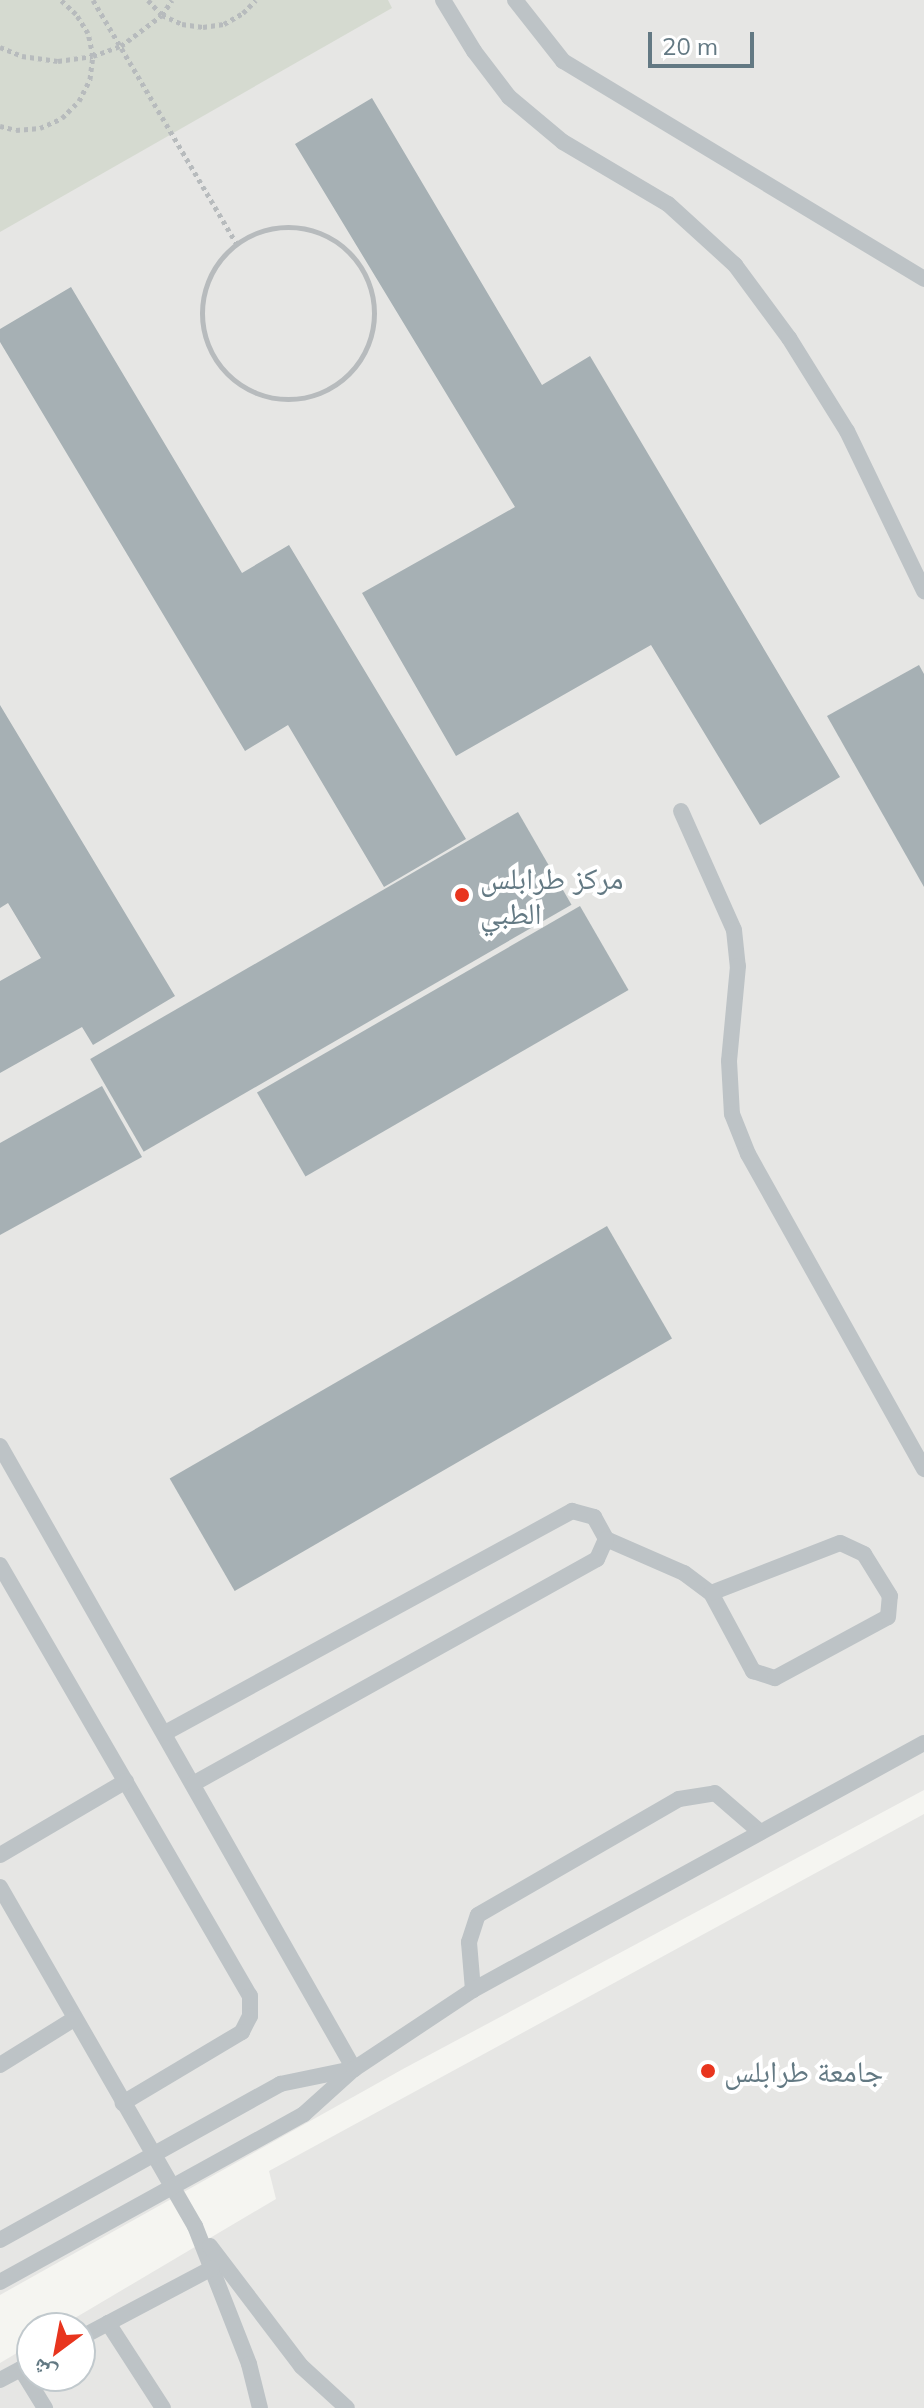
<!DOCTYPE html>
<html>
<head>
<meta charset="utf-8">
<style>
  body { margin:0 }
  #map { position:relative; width:924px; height:2408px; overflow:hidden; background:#f5f5f1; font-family:Mulish,"Noto Naskh Arabic",sans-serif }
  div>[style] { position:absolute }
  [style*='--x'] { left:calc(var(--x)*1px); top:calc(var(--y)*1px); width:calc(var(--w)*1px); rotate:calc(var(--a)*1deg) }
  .built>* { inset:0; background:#e6e6e4 }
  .green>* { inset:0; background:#d5dad0 }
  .building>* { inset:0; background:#a6b0b4; transform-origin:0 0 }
  .path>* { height:5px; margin-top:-2.5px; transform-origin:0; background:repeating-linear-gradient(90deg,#b7bbbd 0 4px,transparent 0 8px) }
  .path>.ring { margin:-2.5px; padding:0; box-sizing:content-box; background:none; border:5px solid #b7bbbd; border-radius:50% }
  .service>* { height:16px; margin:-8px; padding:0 8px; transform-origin:8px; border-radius:8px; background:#bdc3c6 }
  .dots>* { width:22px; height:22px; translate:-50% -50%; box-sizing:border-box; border:4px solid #fff; border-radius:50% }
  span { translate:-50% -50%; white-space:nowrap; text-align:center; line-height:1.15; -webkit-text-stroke:8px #fff; paint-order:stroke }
  .poi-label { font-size:30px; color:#637983 }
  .left { translate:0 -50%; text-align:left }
  .north { position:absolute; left:16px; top:2312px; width:80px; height:80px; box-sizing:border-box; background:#fff; border:2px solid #c1c9cd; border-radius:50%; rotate:212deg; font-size:22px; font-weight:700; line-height:32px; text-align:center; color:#637983 }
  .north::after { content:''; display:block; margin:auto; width:28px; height:36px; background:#e8351e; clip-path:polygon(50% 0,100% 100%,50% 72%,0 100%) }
  .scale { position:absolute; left:648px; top:32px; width:106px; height:36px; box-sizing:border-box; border:4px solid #637983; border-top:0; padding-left:10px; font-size:24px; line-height:28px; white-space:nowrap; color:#637983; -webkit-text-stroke:6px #fff; paint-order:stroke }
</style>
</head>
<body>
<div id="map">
  <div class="built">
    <div style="clip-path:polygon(0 0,924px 0,924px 1790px,403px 2069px,0 2295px)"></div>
    <div style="clip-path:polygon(924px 1814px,924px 2408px,0 2408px,0 2363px,32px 2344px,32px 2376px,80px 2376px,80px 2328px,58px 2328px,276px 2199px,269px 2171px)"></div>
  </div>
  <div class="green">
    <div style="clip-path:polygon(0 0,388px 0,392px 8px,0 232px)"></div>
  </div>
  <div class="building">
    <div style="clip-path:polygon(372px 98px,542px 385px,590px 356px,840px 777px,760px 825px,651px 645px,456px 756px,362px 593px,515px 507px,295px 144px)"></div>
    <div style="clip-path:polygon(71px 287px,242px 573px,289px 545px,466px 839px,384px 887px,288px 725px,245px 751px,0 342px,0 329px)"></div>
    <div style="clip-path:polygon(919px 665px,924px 674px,924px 887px,827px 716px)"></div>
    <div style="clip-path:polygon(0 705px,175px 996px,93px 1045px,82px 1027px,0 1073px,0 981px,41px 958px,8px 903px,0 908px)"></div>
    <div style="left:518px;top:812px;width:107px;height:494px;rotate:60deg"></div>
    <div style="left:580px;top:906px;width:97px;height:373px;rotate:60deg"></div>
    <div style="clip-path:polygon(102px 1086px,142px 1157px,0 1235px,0 1143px)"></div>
    <div style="left:607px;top:1226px;width:130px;height:505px;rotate:60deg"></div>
  </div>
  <div class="path">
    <div style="--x:93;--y:0;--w:283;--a:59.5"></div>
    <div style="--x:148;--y:0;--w:21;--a:47"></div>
    <div style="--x:162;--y:15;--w:22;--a:24"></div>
    <div style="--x:182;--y:24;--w:21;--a:8"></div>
    <div style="--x:203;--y:27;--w:21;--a:-8"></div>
    <div style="--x:224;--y:24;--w:22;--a:-30"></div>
    <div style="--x:243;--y:13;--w:18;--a:-45"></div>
    <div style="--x:0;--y:47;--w:24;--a:22"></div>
    <div style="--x:22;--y:56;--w:36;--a:8"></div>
    <div style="--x:58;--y:61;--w:35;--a:-8"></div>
    <div style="--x:93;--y:56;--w:30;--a:-20"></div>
    <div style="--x:121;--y:46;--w:51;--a:-37.1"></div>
    <div style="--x:162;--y:15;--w:18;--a:-56"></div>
    <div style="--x:0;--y:126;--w:16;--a:14"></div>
    <div style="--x:16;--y:130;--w:24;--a:-5"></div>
    <div style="--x:40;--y:128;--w:24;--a:-24"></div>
    <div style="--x:62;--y:118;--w:24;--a:-45"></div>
    <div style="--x:79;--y:101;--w:25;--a:-63"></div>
    <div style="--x:90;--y:79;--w:23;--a:-83"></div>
    <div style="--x:93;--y:56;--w:24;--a:-102"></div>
    <div style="--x:88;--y:33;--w:22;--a:-122"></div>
    <div style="--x:76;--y:14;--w:21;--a:-137"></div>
    <div class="ring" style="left:202px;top:227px;width:167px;height:167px"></div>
  </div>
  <div class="service">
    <div style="--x:443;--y:0;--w:60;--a:58.7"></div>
    <div style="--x:474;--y:51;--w:58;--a:52.7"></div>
    <div style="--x:509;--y:97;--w:70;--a:39.8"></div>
    <div style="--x:563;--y:142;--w:122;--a:30.6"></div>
    <div style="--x:668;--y:204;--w:91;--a:42.3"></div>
    <div style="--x:735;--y:265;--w:91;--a:53.5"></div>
    <div style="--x:789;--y:338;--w:110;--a:58.1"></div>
    <div style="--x:847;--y:431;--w:178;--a:64.3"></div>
    <div style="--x:515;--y:0;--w:78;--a:51.8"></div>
    <div style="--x:563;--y:61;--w:422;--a:31.1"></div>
    <div style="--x:681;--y:811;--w:130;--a:66"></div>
    <div style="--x:734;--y:930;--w:36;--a:84"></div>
    <div style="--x:738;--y:966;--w:95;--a:95.4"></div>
    <div style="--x:729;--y:1061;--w:53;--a:86.8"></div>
    <div style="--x:732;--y:1114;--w:43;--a:68.2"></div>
    <div style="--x:748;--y:1154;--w:361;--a:60.8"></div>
    <div style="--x:0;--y:1446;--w:717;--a:60.39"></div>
    <div style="--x:606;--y:1539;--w:85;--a:23.6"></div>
    <div style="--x:684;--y:1573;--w:34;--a:37"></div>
    <div style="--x:711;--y:1593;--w:89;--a:61.7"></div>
    <div style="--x:753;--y:1671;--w:23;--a:18"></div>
    <div style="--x:775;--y:1678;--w:128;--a:-28.4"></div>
    <div style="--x:888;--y:1617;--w:21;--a:-85"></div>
    <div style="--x:890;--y:1596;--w:49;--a:-121.8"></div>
    <div style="--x:864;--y:1554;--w:26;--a:-155"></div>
    <div style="--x:840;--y:1543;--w:138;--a:158.8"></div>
    <div style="--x:0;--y:1565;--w:498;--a:59.9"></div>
    <div style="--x:250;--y:1996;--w:20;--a:90"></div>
    <div style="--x:250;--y:2016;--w:18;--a:117"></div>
    <div style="--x:242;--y:2032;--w:139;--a:149.2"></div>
    <div style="--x:165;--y:1733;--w:464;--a:-28.6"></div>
    <div style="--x:572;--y:1511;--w:23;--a:15"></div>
    <div style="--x:594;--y:1517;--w:25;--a:61"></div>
    <div style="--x:606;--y:1539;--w:22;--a:114"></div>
    <div style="--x:597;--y:1559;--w:461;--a:150.9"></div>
    <div style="--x:0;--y:1855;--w:146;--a:-30.4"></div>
    <div style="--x:0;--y:1887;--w:391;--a:60.1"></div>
    <div style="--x:195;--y:2226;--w:148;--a:68.6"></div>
    <div style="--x:249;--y:2364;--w:45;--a:76"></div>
    <div style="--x:473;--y:1990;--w:48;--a:-94.8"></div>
    <div style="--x:469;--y:1942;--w:28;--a:-72"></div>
    <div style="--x:478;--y:1915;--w:232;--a:-30"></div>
    <div style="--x:679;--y:1799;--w:36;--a:-9"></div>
    <div style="--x:715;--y:1793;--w:60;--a:40.9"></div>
    <div style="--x:0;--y:2065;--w:87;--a:-31.9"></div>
    <div style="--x:0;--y:2240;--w:321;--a:-29.1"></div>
    <div style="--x:280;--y:2084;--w:75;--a:-11.6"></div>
    <div style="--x:210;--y:2246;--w:151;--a:52.8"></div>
    <div style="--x:301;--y:2366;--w:62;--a:42.4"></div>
    <div style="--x:0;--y:2282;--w:347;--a:-28.9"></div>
    <div style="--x:304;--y:2114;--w:67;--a:-42"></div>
    <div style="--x:354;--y:2069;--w:143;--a:-33.6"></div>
    <div style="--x:473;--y:1990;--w:514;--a:-28.71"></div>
    <div style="--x:108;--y:2323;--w:101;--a:57.1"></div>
    <div style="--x:80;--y:2338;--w:149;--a:-27.9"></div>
    <div style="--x:21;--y:2369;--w:46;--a:58.4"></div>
    <div style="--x:0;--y:2380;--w:36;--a:-28"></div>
  </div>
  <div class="dots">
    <div style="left:462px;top:895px;background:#e8351e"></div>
    <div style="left:708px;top:2071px;background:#e8351e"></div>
  </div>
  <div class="poi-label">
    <span class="left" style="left:480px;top:895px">مركز طرابلس<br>الطبي</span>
    <span class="left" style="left:724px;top:2071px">جامعة طرابلس</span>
  </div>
  <div class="north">ش</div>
  <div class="scale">20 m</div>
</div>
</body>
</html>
